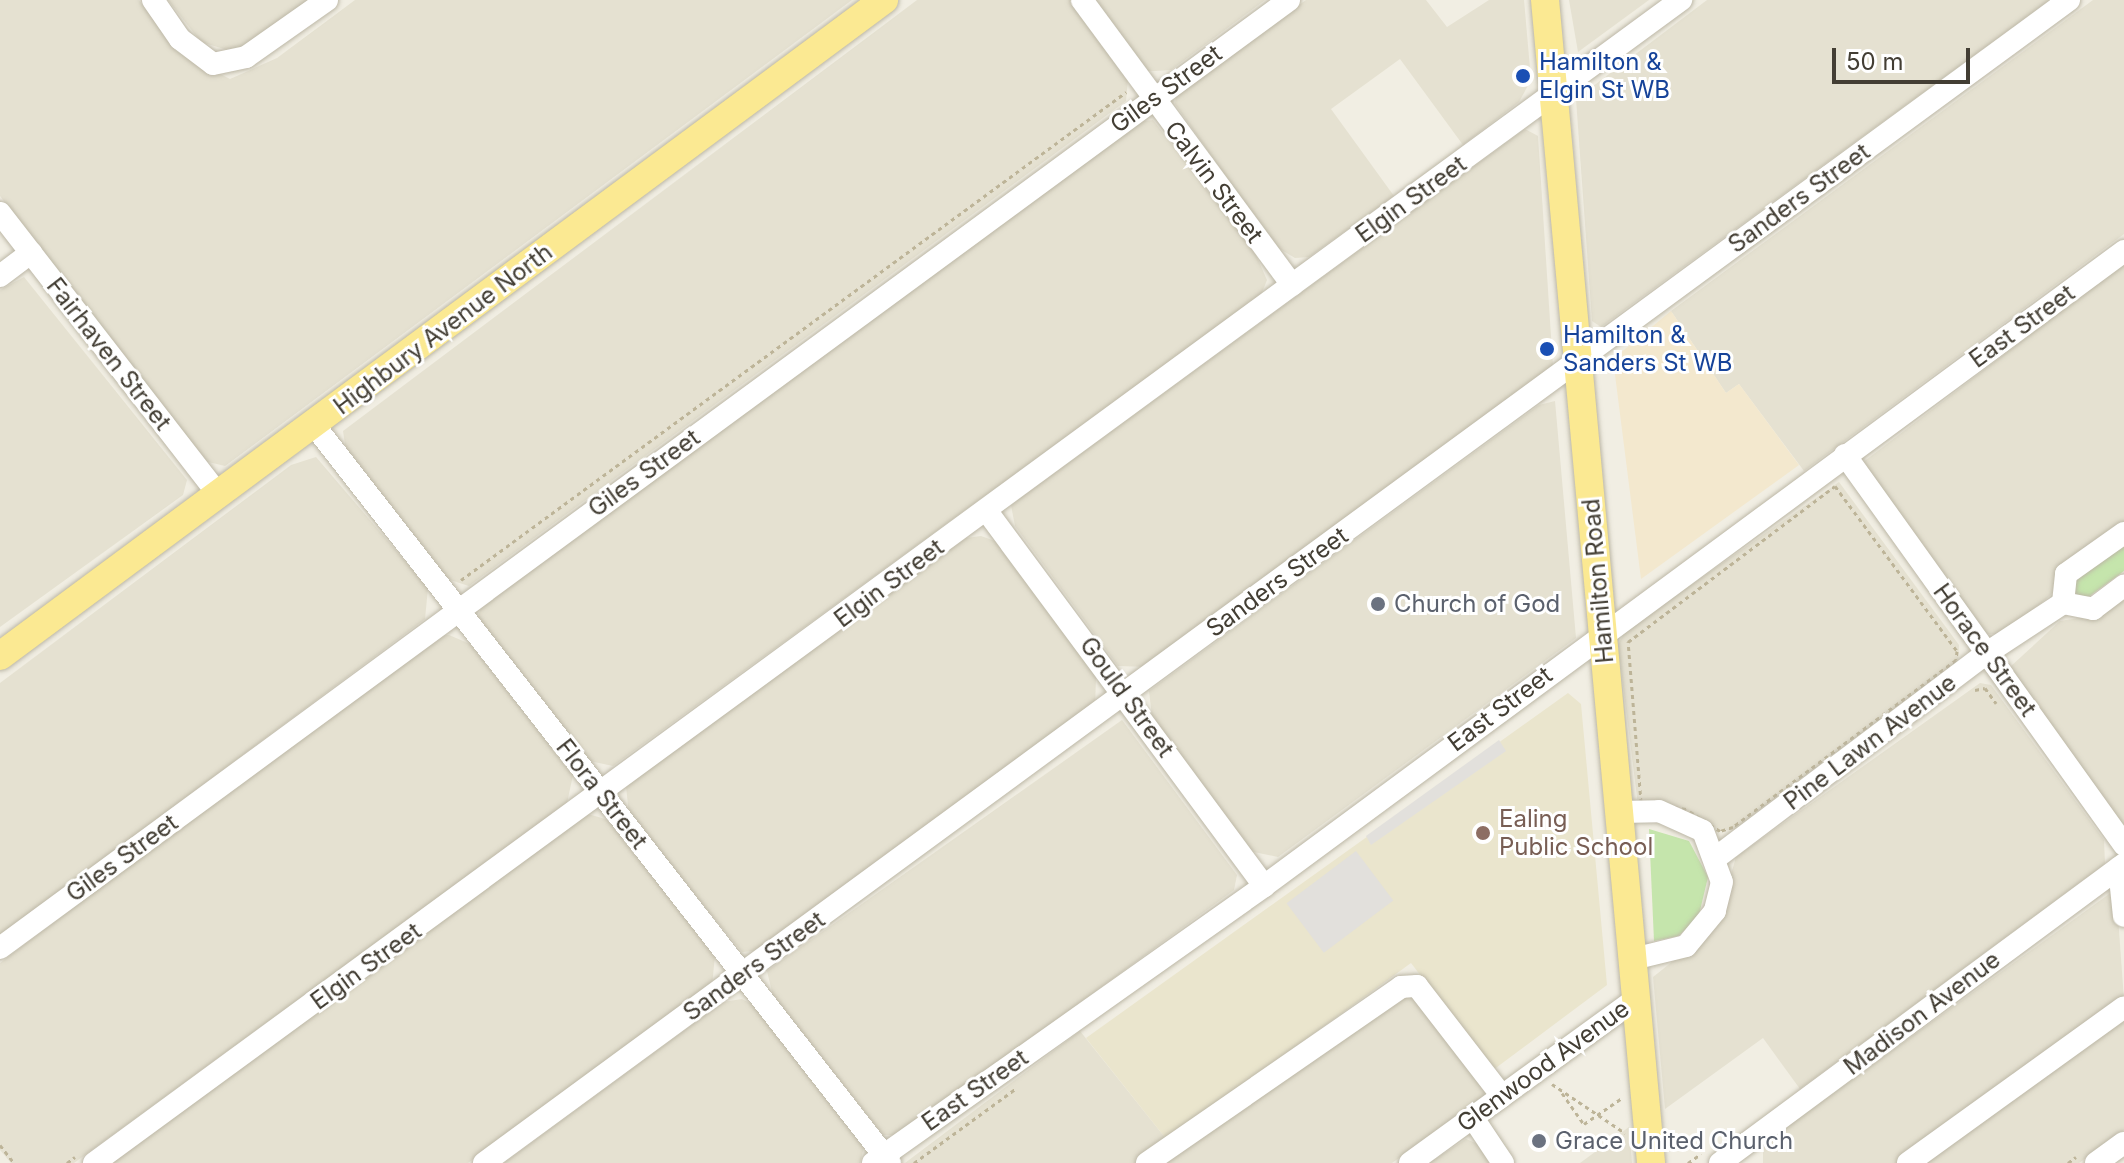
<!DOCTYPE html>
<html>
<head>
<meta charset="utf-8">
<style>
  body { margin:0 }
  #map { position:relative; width:2124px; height:1163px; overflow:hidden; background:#f1eee3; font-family:Inter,sans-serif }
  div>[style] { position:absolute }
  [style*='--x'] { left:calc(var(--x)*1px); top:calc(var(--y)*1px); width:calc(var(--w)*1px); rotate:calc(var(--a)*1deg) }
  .residential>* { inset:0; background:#e5e1d1 }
  .commercial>* { inset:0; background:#f3e8ce }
  .education>* { inset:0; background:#eae5cd }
  .green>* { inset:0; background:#c5e5ac }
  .parking>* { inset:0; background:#e2e0dc; transform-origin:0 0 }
  .path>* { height:3px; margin-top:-1.5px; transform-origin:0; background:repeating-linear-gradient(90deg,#bdb498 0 4px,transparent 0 8px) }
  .roads { filter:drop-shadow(0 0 2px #bcb7a6) drop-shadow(0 0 2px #bcb7a6) }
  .minor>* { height:22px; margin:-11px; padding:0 11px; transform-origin:11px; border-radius:11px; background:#fff }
  .major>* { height:28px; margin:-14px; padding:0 14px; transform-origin:14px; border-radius:14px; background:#fbe992 }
  .dots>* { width:22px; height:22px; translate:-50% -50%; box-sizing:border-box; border:4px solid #fff; border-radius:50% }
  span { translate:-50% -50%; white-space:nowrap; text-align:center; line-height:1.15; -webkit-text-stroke:6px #fff; paint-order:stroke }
  .transit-label { font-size:24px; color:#164399 }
  .left { translate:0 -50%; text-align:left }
  .street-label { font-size:24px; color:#433e34 }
  .worship-label { font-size:24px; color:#5b616d }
  .education-label { font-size:24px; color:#785e54 }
  .scale { position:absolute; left:1832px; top:48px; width:138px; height:36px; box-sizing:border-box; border:4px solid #433e34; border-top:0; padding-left:10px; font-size:24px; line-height:28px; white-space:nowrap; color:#433e34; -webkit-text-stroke:6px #fff; paint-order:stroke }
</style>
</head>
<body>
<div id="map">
  <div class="residential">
    <div style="clip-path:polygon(0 0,139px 0,176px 51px,230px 79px,277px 58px,355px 0,852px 0,225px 466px,204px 461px,190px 447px,0 196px)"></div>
    <div style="clip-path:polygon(168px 0,313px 0,234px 52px,201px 42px)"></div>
    <div style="clip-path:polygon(917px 0,1072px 0,1128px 79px,1126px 101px,469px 586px,441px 577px,346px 451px,343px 431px)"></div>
    <div style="clip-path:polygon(1095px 0,1265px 0,1171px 70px,1155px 71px,1145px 71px)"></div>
    <div style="clip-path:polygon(1306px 0,1426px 0,1447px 27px,1489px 0,1524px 0,1531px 80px,1519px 102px,1463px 145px,1400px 59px,1331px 109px,1394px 196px,1309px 257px,1295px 258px,1275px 246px,1175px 104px,1176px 95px)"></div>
    <div style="clip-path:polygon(1569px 0,1649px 0,1578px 52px)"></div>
    <div style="clip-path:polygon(1707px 0,2050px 0,1601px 327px,1592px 321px,1576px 99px)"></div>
    <div style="clip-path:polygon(2093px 0,2124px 0,2124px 234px,1804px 471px,1739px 384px,1726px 393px,1671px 311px)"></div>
    <div style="clip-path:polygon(1153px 120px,1255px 253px,1267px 280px,1261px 295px,613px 766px,585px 760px,478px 617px,482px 604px,1135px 122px)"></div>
    <div style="clip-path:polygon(1525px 129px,1538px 136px,1553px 367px,1149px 667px,1118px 666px,1015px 526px,1011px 505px)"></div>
    <div style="clip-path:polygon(2124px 263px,2124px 524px,2045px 600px,2001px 634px,1985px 634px,1862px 463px)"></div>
    <div style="clip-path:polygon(24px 277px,187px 480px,183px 495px,0 627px,0 290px)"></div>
    <div style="clip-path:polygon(1555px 401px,1576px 638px,1278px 857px,1249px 851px,1152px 716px,1149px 691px,1539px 405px)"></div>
    <div style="clip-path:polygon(316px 457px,428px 588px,425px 619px,0 936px,0 683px,291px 465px)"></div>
    <div style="clip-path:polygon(1839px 482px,1959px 645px,1958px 666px,1738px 828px,1712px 833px,1638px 805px,1618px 645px,1625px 631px)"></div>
    <div style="clip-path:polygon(981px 536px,995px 541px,1096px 677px,1095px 708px,754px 951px,742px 952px,629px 815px,626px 786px,966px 538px)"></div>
    <div style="clip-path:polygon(2124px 593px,2124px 827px,2010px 667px,2060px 621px,2092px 616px)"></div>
    <div style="clip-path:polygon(449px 635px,470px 644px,573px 775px,567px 803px,74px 1163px,11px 1163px,0 1150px,0 963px,435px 636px)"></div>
    <div style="clip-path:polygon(1980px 683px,1991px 685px,2104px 840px,2105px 864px,1800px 1089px,1763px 1038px,1665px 1109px,1653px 977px,1716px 927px,1736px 857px)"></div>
    <div style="clip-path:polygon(1122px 720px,1237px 875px,1234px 890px,899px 1135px,883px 1135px,773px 996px,767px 971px)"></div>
    <div style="clip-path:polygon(588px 814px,612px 821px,715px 955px,712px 986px,468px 1163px,109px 1163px)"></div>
    <div style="clip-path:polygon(2116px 889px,2124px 1000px,1897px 1163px,1763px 1163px,1763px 1144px)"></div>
    <div style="clip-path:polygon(1414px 993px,1492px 1091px,1392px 1163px,1162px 1163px,1388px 996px)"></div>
    <div style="clip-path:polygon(742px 999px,757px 1007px,864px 1147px,860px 1163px,504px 1163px,723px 1002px)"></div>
    <div style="clip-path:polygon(2124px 1014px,2124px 1130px,2079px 1163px,1919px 1163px)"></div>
    <div style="clip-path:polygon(1080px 1031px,1167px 1140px,1135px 1163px,905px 1163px)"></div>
    <div style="clip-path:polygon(1629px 1127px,1632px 1163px,1580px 1163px)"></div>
    <div style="clip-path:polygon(1466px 1139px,1485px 1147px,1496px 1163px,1429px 1163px)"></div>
  </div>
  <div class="commercial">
    <div style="clip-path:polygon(1671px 311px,1726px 393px,1739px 384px,1799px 465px,1641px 579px,1613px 359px)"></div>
  </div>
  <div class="education">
    <div style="clip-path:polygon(1568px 693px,1581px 704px,1607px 985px,1493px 1070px,1411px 963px,1167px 1140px,1086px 1038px)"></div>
  </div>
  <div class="green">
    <div style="clip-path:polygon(2124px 545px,2124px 571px,2084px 600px,2075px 596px,2073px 583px)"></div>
    <div style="clip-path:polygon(1649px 829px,1689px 841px,1708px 877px,1698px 919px,1678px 936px,1654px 941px)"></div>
  </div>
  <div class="parking">
    <div style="clip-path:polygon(1499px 740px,1506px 751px,1371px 845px,1366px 836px)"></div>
    <div style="left:1356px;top:851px;width:62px;height:87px;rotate:53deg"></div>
  </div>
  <div class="path">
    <div style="--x:1835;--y:486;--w:205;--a:53.5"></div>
    <div style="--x:1957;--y:651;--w:9;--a:96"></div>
    <div style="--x:1956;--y:660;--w:279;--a:143.2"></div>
    <div style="--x:1733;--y:827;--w:14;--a:163"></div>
    <div style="--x:1720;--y:831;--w:40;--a:-147.1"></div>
    <div style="--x:1686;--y:809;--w:46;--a:-171.2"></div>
    <div style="--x:1641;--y:802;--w:161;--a:-94.6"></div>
    <div style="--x:1628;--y:642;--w:259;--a:-37"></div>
    <div style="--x:461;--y:580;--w:825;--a:-36.27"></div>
    <div style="--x:1975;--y:690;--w:10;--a:-11"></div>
    <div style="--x:1985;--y:688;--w:19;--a:54"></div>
    <div style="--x:1552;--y:1084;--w:88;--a:33.9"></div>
    <div style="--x:1562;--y:1093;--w:38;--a:55"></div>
    <div style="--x:1584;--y:1124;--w:46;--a:-34.4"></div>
    <div style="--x:0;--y:1145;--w:23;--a:52"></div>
    <div style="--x:67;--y:1163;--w:10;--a:-37"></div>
    <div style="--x:914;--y:1163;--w:125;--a:-36.2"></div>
    <div style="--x:1688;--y:1163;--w:16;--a:-35"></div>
    <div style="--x:2068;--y:1163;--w:10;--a:-37"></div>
  </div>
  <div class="roads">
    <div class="minor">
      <div style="--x:153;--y:0;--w:47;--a:55.3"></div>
      <div style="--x:180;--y:39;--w:41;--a:37.1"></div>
      <div style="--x:213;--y:64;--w:34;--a:-12"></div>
      <div style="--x:246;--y:57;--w:99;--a:-35.1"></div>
      <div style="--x:1082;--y:0;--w:354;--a:53.6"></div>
      <div style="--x:0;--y:213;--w:356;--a:52.2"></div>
      <div style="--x:0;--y:276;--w:39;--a:-37"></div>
      <div style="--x:314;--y:425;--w:936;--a:52.03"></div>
      <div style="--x:1845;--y:455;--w:479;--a:54.4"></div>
      <div style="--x:986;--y:510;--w:468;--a:53.5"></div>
      <div style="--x:2063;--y:603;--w:29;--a:-84"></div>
      <div style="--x:2066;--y:574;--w:71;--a:-35.3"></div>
      <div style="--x:1620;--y:812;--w:39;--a:-1"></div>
      <div style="--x:1659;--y:811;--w:48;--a:24.4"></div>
      <div style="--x:1703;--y:831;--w:54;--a:69.6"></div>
      <div style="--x:1722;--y:882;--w:30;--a:104"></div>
      <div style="--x:1715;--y:911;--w:45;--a:129.6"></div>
      <div style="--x:1686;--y:946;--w:55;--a:166.2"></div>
      <div style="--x:1717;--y:857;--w:338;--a:-37.1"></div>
      <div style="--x:1987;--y:653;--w:91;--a:-33.3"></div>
      <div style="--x:2063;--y:603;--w:31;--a:11"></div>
      <div style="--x:2093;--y:609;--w:39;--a:-37"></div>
      <div style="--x:2119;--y:868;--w:48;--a:84.1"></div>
      <div style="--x:0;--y:948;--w:1600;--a:-36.33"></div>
      <div style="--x:1473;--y:1118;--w:54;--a:56.3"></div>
      <div style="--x:94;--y:1163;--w:1968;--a:-36.24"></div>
      <div style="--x:484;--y:1163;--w:1966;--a:-36.27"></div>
      <div style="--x:873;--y:1163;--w:479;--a:-35.3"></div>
      <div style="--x:1264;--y:886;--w:1069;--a:-36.44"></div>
      <div style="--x:1147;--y:1163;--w:309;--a:-34.7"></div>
      <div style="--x:1401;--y:987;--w:16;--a:-4"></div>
      <div style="--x:1417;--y:986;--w:139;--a:52.3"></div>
      <div style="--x:1410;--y:1163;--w:281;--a:-36"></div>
      <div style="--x:1720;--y:1163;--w:503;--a:-36.51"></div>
      <div style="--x:1908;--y:1163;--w:266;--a:-35.8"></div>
      <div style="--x:2096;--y:1163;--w:34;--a:-36"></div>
    </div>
    <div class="major">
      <div style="--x:1545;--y:0;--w:1168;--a:84.79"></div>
      <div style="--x:0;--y:656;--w:1101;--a:-36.58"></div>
    </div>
  </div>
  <div class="dots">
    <div style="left:1523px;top:76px;background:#1a4fb4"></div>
    <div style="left:1547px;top:349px;background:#1a4fb4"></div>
    <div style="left:1378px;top:604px;background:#6b7280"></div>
    <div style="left:1483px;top:833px;background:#8d6e63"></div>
    <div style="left:1539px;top:1141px;background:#6b7280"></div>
  </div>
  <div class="transit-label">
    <span class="left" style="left:1539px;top:76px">Hamilton &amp;<br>Elgin St WB</span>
    <span class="left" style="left:1563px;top:349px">Hamilton &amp;<br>Sanders St WB</span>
  </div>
  <div class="street-label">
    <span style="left:1166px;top:89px;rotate:-36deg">Giles Street</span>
    <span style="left:1214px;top:182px;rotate:53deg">Calvin Street</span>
    <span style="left:1799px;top:198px;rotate:-36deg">Sanders Street</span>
    <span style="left:1411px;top:199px;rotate:-36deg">Elgin Street</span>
    <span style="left:2022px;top:326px;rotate:-36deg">East Street</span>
    <span style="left:443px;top:329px;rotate:-37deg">Highbury Avenue North</span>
    <span style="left:109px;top:354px;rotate:52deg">Fairhaven Street</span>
    <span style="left:644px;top:473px;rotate:-36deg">Giles Street</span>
    <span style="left:1598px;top:581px;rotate:-95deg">Hamilton Road</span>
    <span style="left:1277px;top:582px;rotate:-36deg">Sanders Street</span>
    <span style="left:889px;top:583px;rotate:-37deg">Elgin Street</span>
    <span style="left:1985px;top:650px;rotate:54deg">Horace Street</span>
    <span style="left:1127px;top:697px;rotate:54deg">Gould Street</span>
    <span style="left:1500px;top:709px;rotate:-37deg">East Street</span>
    <span style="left:1870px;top:742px;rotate:-37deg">Pine Lawn Avenue</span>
    <span style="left:602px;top:794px;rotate:52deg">Flora Street</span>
    <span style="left:122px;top:858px;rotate:-36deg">Giles Street</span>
    <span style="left:366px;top:966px;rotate:-36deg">Elgin Street</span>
    <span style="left:754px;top:966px;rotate:-36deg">Sanders Street</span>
    <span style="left:1922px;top:1013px;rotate:-37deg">Madison Avenue</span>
    <span style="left:1543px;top:1066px;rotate:-36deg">Glenwood Avenue</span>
    <span style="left:975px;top:1090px;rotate:-35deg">East Street</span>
  </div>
  <div class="worship-label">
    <span class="left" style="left:1394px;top:604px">Church of God</span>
    <span class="left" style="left:1555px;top:1141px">Grace United Church</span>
  </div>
  <div class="education-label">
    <span class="left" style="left:1499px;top:833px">Ealing<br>Public School</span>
  </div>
  <div class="scale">50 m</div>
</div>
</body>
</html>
